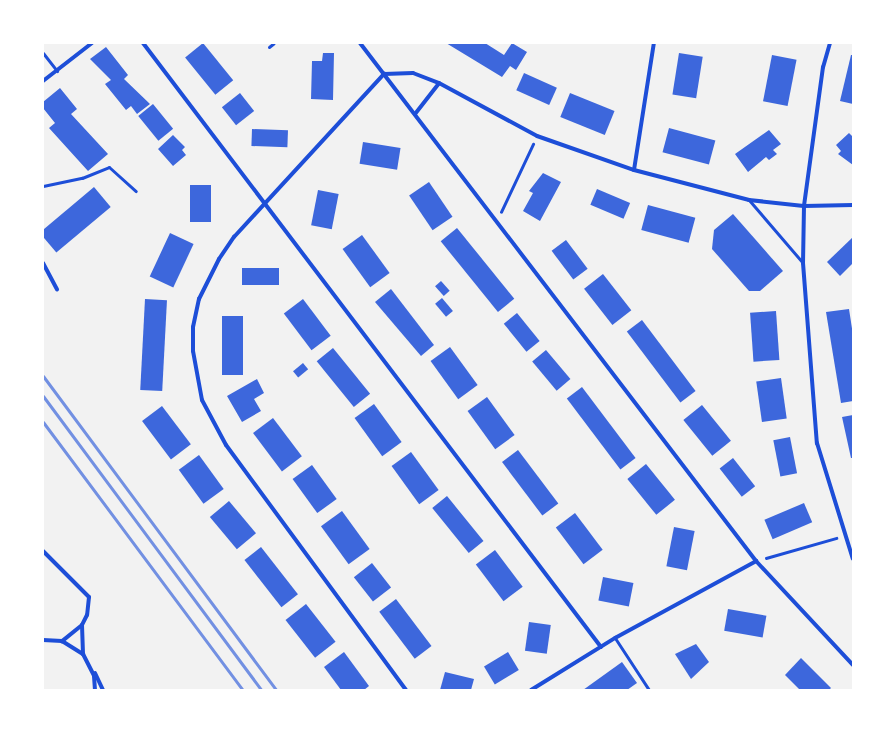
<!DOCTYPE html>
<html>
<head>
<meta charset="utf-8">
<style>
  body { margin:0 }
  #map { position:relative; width:896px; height:733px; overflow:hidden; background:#f2f2f2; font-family:Quicksand,sans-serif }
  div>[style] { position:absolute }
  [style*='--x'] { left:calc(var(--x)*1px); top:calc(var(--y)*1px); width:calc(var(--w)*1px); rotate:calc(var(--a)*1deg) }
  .building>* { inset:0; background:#3d67dc; transform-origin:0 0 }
  .path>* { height:2.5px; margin:-1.25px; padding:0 1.25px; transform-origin:1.25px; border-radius:1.25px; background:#1d4ed8 }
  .service>* { height:3px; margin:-1.5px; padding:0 1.5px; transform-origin:1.5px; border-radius:1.5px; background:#1d4ed8 }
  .minor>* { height:4px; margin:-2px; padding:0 2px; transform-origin:2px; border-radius:2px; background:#1d4ed8 }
  .rail>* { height:3px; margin:-1.5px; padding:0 1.5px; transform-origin:1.5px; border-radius:1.5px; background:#7290e2 }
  span { translate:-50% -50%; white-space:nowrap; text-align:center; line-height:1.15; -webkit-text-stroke:3px #fff; paint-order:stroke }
  .frame { position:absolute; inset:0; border:44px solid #fff; pointer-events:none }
</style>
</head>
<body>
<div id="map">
  <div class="building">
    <div style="left:203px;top:43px;width:48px;height:23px;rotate:51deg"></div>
    <div style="clip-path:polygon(446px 43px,485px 43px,504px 55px,512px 43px,527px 52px,516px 70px,510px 66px,502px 77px)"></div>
    <div style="clip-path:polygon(106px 47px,128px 75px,124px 79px,150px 104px,137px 114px,131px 106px,126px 110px,105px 84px,111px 80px,90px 59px)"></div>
    <div style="clip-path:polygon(323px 53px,334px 53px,333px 100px,311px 99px,312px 61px,322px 61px)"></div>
    <div style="left:679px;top:53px;width:24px;height:42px;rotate:9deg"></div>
    <div style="left:772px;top:55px;width:25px;height:47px;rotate:11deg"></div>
    <div style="clip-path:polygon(851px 55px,853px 55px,853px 104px,840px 101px)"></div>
    <div style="left:524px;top:73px;width:36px;height:19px;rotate:24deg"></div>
    <div style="clip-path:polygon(60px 88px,77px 109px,71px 114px,108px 154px,88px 171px,49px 128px,55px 123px,43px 108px,43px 102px)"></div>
    <div style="left:240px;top:93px;width:23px;height:23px;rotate:52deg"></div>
    <div style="left:570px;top:93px;width:48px;height:26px;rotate:22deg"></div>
    <div style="left:153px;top:104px;width:32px;height:19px;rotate:51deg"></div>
    <div style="left:669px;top:128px;width:48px;height:25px;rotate:15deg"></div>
    <div style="left:252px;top:129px;width:36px;height:17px;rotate:2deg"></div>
    <div style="clip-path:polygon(769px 130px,781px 144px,773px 150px,777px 154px,769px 160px,766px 157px,748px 172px,735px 154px)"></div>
    <div style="clip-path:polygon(849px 133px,853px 137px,853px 165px,838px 154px,841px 151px,836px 145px)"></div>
    <div style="clip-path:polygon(173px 135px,185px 147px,182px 150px,186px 155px,173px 166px,158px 149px)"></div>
    <div style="left:363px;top:142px;width:38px;height:22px;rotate:9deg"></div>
    <div style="clip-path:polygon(543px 173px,561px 182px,540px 221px,523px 211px,533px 193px,529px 191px)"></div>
    <div style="left:429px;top:182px;width:42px;height:24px;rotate:56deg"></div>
    <div style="left:190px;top:185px;width:21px;height:37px"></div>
    <div style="left:94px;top:187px;width:26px;height:71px;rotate:50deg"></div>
    <div style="left:597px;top:189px;width:36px;height:17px;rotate:23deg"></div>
    <div style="left:318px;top:190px;width:21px;height:36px;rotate:11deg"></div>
    <div style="left:648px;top:205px;width:49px;height:26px;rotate:15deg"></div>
    <div style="clip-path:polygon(733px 214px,783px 271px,760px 291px,749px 291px,712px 249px,714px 230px)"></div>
    <div style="left:457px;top:228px;width:91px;height:21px;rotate:51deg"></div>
    <div style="left:170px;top:233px;width:26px;height:48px;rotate:25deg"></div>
    <div style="left:362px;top:235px;width:47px;height:24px;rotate:54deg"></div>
    <div style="clip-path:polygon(853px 237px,853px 263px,840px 276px,827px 262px)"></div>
    <div style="left:566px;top:240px;width:36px;height:18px;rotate:53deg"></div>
    <div style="left:242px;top:268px;width:37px;height:17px"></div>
    <div style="left:603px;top:274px;width:46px;height:24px;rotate:52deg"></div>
    <div style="left:441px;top:281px;width:13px;height:8px;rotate:48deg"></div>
    <div style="clip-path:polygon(391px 289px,434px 345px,421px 356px,375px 302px)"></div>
    <div style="left:442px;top:298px;width:17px;height:9px;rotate:50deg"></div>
    <div style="left:145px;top:299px;width:22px;height:91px;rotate:3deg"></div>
    <div style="left:303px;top:299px;width:46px;height:24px;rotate:53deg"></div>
    <div style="clip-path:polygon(849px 309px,853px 335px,853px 401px,841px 403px,826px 312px)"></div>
    <div style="left:776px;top:311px;width:49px;height:26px;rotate:86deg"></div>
    <div style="left:517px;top:313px;width:36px;height:17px;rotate:51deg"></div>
    <div style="left:222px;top:316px;width:21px;height:59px"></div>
    <div style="left:642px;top:320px;width:89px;height:19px;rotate:53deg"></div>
    <div style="left:450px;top:347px;width:47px;height:24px;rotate:54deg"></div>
    <div style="left:333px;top:348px;width:59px;height:21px;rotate:51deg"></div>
    <div style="left:546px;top:350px;width:38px;height:18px;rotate:50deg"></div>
    <div style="left:303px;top:363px;width:8px;height:13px;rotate:50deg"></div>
    <div style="left:781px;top:378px;width:41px;height:25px;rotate:82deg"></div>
    <div style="clip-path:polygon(257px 379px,264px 393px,254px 399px,261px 411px,242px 422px,227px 396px)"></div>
    <div style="left:582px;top:387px;width:89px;height:19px;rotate:53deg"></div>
    <div style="left:487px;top:397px;width:47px;height:24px;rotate:54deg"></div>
    <div style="left:374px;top:404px;width:47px;height:24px;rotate:54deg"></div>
    <div style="left:702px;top:405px;width:46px;height:24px;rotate:51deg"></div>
    <div style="left:162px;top:406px;width:48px;height:25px;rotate:53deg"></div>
    <div style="clip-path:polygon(853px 415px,853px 458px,851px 458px,842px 417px)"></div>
    <div style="left:273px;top:418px;width:48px;height:25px;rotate:53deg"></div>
    <div style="left:790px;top:437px;width:37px;height:17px;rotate:79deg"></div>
    <div style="left:518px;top:450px;width:67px;height:20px;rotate:53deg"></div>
    <div style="left:411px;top:452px;width:47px;height:24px;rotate:54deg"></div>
    <div style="left:199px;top:455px;width:42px;height:25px;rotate:54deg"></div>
    <div style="left:733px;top:458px;width:36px;height:17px;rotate:52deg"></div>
    <div style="left:646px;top:464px;width:46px;height:24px;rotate:51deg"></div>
    <div style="left:312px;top:465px;width:42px;height:24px;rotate:54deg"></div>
    <div style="left:447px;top:496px;width:58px;height:19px;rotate:51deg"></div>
    <div style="left:229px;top:501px;width:42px;height:25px;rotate:50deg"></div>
    <div style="left:804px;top:503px;width:21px;height:43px;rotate:67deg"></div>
    <div style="left:342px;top:511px;width:47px;height:26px;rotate:54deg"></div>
    <div style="left:575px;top:513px;width:46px;height:24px;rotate:53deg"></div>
    <div style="left:674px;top:527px;width:21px;height:40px;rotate:11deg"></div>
    <div style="left:261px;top:547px;width:60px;height:21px;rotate:52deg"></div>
    <div style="left:495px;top:550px;width:46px;height:24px;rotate:53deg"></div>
    <div style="left:372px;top:563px;width:31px;height:23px;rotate:52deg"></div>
    <div style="left:603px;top:577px;width:31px;height:24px;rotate:11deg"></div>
    <div style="left:396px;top:599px;width:59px;height:21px;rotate:53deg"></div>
    <div style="left:306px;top:604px;width:48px;height:26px;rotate:52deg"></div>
    <div style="left:728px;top:609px;width:39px;height:22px;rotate:10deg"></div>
    <div style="left:529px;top:622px;width:22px;height:29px;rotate:8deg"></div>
    <div style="clip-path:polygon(696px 644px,709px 662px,691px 679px,675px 654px)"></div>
    <div style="clip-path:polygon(344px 652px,369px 686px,364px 690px,341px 690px,324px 667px)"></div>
    <div style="left:508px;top:652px;width:21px;height:28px;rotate:59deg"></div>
    <div style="clip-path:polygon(801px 658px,831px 688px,829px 690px,800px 690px,785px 675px)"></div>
    <div style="clip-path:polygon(622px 662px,637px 683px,627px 690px,583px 690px)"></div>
    <div style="clip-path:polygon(445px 672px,474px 679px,471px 690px,440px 690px)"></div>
  </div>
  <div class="path">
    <div style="--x:501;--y:212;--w:75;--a:-64.8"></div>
    <div style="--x:766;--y:558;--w:73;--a:-15.9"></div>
  </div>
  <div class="service">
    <div style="--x:269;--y:47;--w:6;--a:-39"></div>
    <div style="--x:43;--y:53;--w:23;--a:52"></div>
    <div style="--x:43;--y:186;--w:40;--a:-12"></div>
    <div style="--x:82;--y:178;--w:29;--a:-22"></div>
    <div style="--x:109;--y:167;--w:36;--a:42"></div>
    <div style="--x:749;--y:200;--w:83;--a:49.4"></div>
    <div style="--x:615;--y:638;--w:62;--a:56.8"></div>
  </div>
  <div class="minor">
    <div style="--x:143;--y:43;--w:758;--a:52.83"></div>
    <div style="--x:360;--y:43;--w:652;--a:52.6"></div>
    <div style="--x:756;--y:561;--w:142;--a:47"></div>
    <div style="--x:830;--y:43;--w:25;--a:106"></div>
    <div style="--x:823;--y:67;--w:140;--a:97.8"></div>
    <div style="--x:804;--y:206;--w:57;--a:91"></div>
    <div style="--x:803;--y:263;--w:181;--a:85.6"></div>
    <div style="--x:817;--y:443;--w:121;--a:72.8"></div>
    <div style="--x:43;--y:81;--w:62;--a:-37.8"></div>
    <div style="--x:415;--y:114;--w:39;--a:-52"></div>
    <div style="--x:634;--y:170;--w:129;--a:-81.1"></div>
    <div style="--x:43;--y:263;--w:30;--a:62"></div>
    <div style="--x:43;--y:551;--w:65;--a:45"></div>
    <div style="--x:89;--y:597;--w:18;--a:96"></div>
    <div style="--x:87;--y:615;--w:11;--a:117"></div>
    <div style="--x:82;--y:625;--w:26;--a:141"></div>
    <div style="--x:82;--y:625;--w:29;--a:88"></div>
    <div style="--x:43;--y:640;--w:19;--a:3"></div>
    <div style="--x:62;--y:641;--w:25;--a:32"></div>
    <div style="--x:83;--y:654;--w:25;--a:63"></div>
    <div style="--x:94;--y:676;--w:14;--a:86"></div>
    <div style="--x:95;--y:673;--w:19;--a:65"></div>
    <div style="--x:406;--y:690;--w:304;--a:-126.3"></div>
    <div style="--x:226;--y:445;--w:51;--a:-118.1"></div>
    <div style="--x:202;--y:400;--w:50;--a:-100.4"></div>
    <div style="--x:193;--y:351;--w:24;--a:-90"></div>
    <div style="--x:193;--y:327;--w:29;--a:-78"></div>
    <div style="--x:199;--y:299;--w:45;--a:-63.4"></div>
    <div style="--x:219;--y:259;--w:27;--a:-56"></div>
    <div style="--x:234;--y:237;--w:222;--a:-47.4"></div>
    <div style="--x:384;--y:74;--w:29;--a:-2"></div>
    <div style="--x:413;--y:73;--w:28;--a:21"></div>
    <div style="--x:439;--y:83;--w:111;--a:28.4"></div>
    <div style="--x:537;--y:136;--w:103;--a:19.3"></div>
    <div style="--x:634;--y:170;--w:119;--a:14.6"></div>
    <div style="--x:749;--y:200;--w:55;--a:6.2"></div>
    <div style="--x:804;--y:206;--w:49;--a:-1.2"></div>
    <div style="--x:531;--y:690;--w:99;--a:-31.8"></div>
    <div style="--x:615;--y:638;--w:161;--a:-28.6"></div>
  </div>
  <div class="rail">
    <div style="--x:43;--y:376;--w:391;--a:53.4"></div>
    <div style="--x:43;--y:396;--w:366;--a:53.4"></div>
    <div style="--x:43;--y:422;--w:334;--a:53.3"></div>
  </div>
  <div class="frame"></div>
</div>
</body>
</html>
